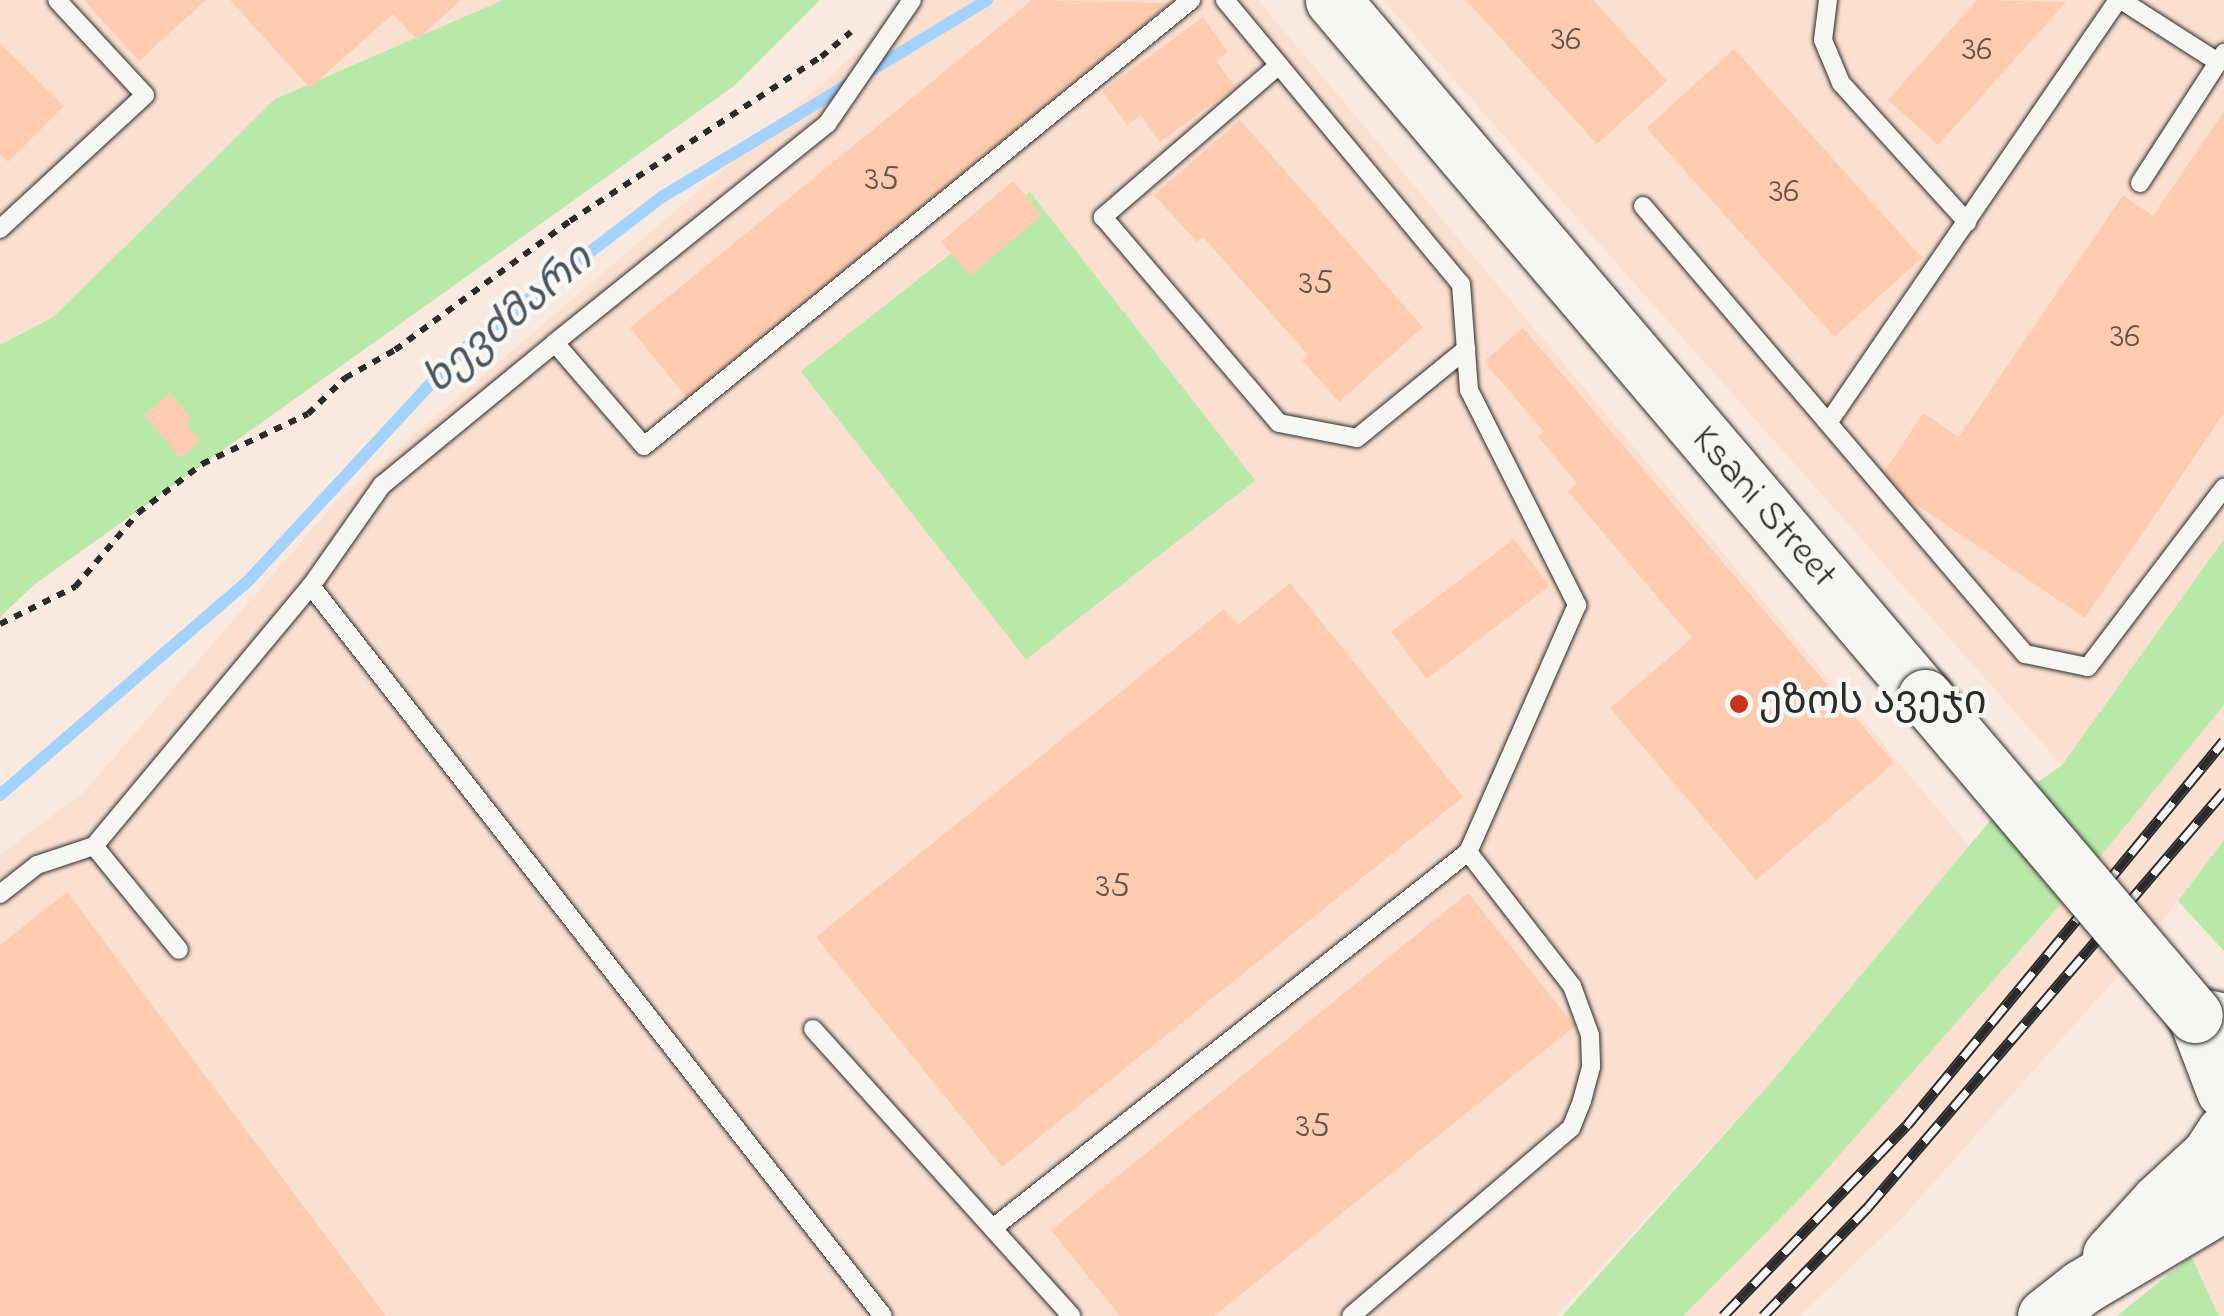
<!DOCTYPE html>
<html>
<head>
<meta charset="utf-8">
<style>
  body { margin:0 }
  #map { position:relative; width:2224px; height:1316px; overflow:hidden; background:#f9e9de; font-family:"Indie Flower","Noto Sans Georgian",sans-serif }
  div>[style] { position:absolute }
  [style*='--x'] { left:calc(var(--x)*1px); top:calc(var(--y)*1px); width:calc(var(--w)*1px); rotate:calc(var(--a)*1deg) }
  .built>* { inset:0; background:#fbe0d0 }
  .green>* { inset:0; background:#b9e9a8; transform-origin:0 0 }
  .stream>* { height:12px; margin:-6px; padding:0 6px; transform-origin:6px; border-radius:6px; background:#a3d2ff }
  .building>* { inset:0; background:#ffcbaf; transform-origin:0 0 }
  .path>* { height:6px; margin-top:-3px; transform-origin:0; background:repeating-linear-gradient(90deg,#2b2b2b 0 8px,transparent 0 16px) }
  .roads { filter:drop-shadow(0 0 2px #2b2b2b) drop-shadow(0 0 2px #2b2b2b) }
  .service>* { height:18px; margin:-9px; padding:0 9px; transform-origin:9px; border-radius:9px; background:#f6f6f2 }
  .primary>* { height:55px; margin:-27.5px; padding:0 27.5px; transform-origin:27.5px; border-radius:27.5px; background:#f6f6f2 }
  .rail>* { height:11px; margin-top:-5.5px; transform-origin:0; background:repeating-linear-gradient(90deg,#f6f6f2 0 22px,#2b2b2b 0 44px); box-sizing:border-box; border-block:2px solid #2b2b2b }
  .bridges { filter:drop-shadow(0 0 2px #2b2b2b) drop-shadow(0 0 2px #2b2b2b) }
  .primary-bridge>* { height:55px; margin:-27.5px; padding:0 27.5px; transform-origin:27.5px; border-radius:27.5px; background:#f6f6f2 }
  .dots>* { width:28px; height:28px; translate:-50% -50%; box-sizing:border-box; border:5px solid #f6f6f2; border-radius:50% }
  span { translate:-50% -50%; white-space:nowrap; text-align:center; line-height:1.15; -webkit-text-stroke:9px #f6f6f2; paint-order:stroke }
  .number-label { font-size:35px; color:#60534c }
  .number-label span { -webkit-text-stroke-width:0 }
  .street-label { font-size:40px; color:#2b2b2b }
  .poi-label { font-size:40px; color:#2b2b2b }
  .left { translate:0 -50%; text-align:left }
  .water-label { font-size:42px; color:#495560; font-style:italic }
</style>
</head>
<body>
<div id="map">
  <div class="built">
    <div style="clip-path:polygon(0 0,503px 0,275px 99px,53px 317px,0 345px)"></div>
    <div style="clip-path:polygon(915px 0,1258px 0,1969px 846px,1774px 1079px,1556px 1316px,0 1316px,0 855px,83px 793px,336px 502px,779px 122px)"></div>
    <div style="clip-path:polygon(1383px 0,2224px 0,2224px 539px,2062px 765px)"></div>
    <div style="clip-path:polygon(2224px 705px,2224px 840px,2133px 959px,1900px 1220px,1800px 1316px,1683px 1316px,1813px 1185px,2073px 890px)"></div>
    <div style="clip-path:polygon(2224px 1238px,2224px 1316px,2219px 1316px,2191px 1256px)"></div>
  </div>
  <div class="green">
    <div style="clip-path:polygon(503px 0,820px 0,734px 86px,35px 584px,0 617px,0 345px,53px 317px,275px 99px)"></div>
    <div style="left:1030px;top:192px;width:366px;height:291px;rotate:52deg"></div>
    <div style="clip-path:polygon(2224px 539px,2224px 705px,2073px 890px,1813px 1185px,1683px 1316px,1562px 1316px,1774px 1079px,2000px 809px,2062px 765px)"></div>
    <div style="clip-path:polygon(2224px 840px,2224px 951px,2178px 901px)"></div>
    <div style="clip-path:polygon(2191px 1256px,2219px 1316px,2117px 1316px)"></div>
  </div>
  <div class="stream">
    <div style="--x:0;--y:795;--w:328;--a:-40.8"></div>
    <div style="--x:248;--y:581;--w:313;--a:-47.2"></div>
    <div style="--x:461;--y:351;--w:253;--a:-37.5"></div>
    <div style="--x:662;--y:197;--w:380;--a:-31.2"></div>
  </div>
  <div class="building">
    <div style="clip-path:polygon(84px 0,206px 0,139px 61px)"></div>
    <div style="clip-path:polygon(230px 0,461px 0,417px 40px,393px 14px,310px 88px)"></div>
    <div style="clip-path:polygon(1032px 0,1170px 3px,687px 398px,630px 328px)"></div>
    <div style="clip-path:polygon(1466px 0,1593px 0,1667px 81px,1597px 144px)"></div>
    <div style="clip-path:polygon(1977px 0,2066px 2px,1938px 145px,1888px 100px)"></div>
    <div style="clip-path:polygon(1203px 17px,1228px 52px,1216px 60px,1235px 87px,1160px 142px,1141px 115px,1127px 125px,1102px 91px)"></div>
    <div style="clip-path:polygon(0 43px,64px 106px,8px 162px,0 154px)"></div>
    <div style="left:1734px;top:49px;width:281px;height:118px;rotate:48deg"></div>
    <div style="clip-path:polygon(2224px 111px,2224px 413px,2085px 618px,1879px 480px,1923px 413px,1959px 437px,2123px 195px,2153px 216px)"></div>
    <div style="clip-path:polygon(1240px 120px,1423px 327px,1339px 402px,1302px 360px,1308px 355px,1203px 237px,1197px 242px,1154px 195px)"></div>
    <div style="left:1013px;top:181px;width:45px;height:94px;rotate:50deg"></div>
    <div style="clip-path:polygon(1523px 328px,1894px 763px,1756px 880px,1610px 708px,1692px 638px,1568px 491px,1577px 483px,1538px 437px,1544px 432px,1484px 361px)"></div>
    <div style="clip-path:polygon(170px 393px,191px 418px,186px 423px,200px 441px,181px 458px,144px 416px)"></div>
    <div style="left:1514px;top:539px;width:59px;height:154px;rotate:53deg"></div>
    <div style="clip-path:polygon(1290px 583px,1463px 797px,1002px 1167px,816px 937px,1224px 609px,1238px 625px)"></div>
    <div style="clip-path:polygon(67px 892px,386px 1316px,0 1316px,0 945px)"></div>
    <div style="clip-path:polygon(1468px 893px,1575px 1026px,1214px 1316px,1120px 1316px,1051px 1230px)"></div>
  </div>
  <div class="path">
    <div style="--x:0;--y:624;--w:84;--a:-26.3"></div>
    <div style="--x:75;--y:587;--w:97;--a:-49.6"></div>
    <div style="--x:138;--y:513;--w:81;--a:-37.4"></div>
    <div style="--x:202;--y:464;--w:117;--a:-25.3"></div>
    <div style="--x:308;--y:414;--w:52;--a:-44.2"></div>
    <div style="--x:345;--y:378;--w:57;--a:-29.2"></div>
    <div style="--x:395;--y:350;--w:217;--a:-36.4"></div>
    <div style="--x:570;--y:221;--w:300;--a:-33.2"></div>
    <div style="--x:821;--y:57;--w:39;--a:-40"></div>
  </div>
  <div class="roads">
    <div class="service">
      <div style="--x:912;--y:0;--w:150;--a:124.4"></div>
      <div style="--x:827;--y:124;--w:349;--a:141.2"></div>
      <div style="--x:555;--y:343;--w:136;--a:49.2"></div>
      <div style="--x:644;--y:446;--w:706;--a:-39.19"></div>
      <div style="--x:1225;--y:0;--w:369;--a:50.3"></div>
      <div style="--x:1461;--y:284;--w:106;--a:85.7"></div>
      <div style="--x:1469;--y:390;--w:241;--a:63.3"></div>
      <div style="--x:1577;--y:605;--w:270;--a:113.8"></div>
      <div style="--x:1468;--y:852;--w:170;--a:52.2"></div>
      <div style="--x:1572;--y:986;--w:52;--a:69.8"></div>
      <div style="--x:1590;--y:1035;--w:32;--a:88"></div>
      <div style="--x:1591;--y:1067;--w:35;--a:105"></div>
      <div style="--x:1582;--y:1101;--w:29;--a:112"></div>
      <div style="--x:1571;--y:1128;--w:289;--a:139.5"></div>
      <div style="--x:1828;--y:0;--w:40;--a:97.1"></div>
      <div style="--x:1823;--y:40;--w:47;--a:67.3"></div>
      <div style="--x:1841;--y:83;--w:188;--a:47.8"></div>
      <div style="--x:2121;--y:0;--w:115;--a:32.6"></div>
      <div style="--x:1279;--y:65;--w:233;--a:139.2"></div>
      <div style="--x:1103;--y:217;--w:271;--a:49.5"></div>
      <div style="--x:1279;--y:423;--w:79;--a:10.9"></div>
      <div style="--x:1357;--y:438;--w:141;--a:-39.2"></div>
      <div style="--x:2140;--y:183;--w:155;--a:-57.1"></div>
      <div style="--x:1643;--y:206;--w:589;--a:49.55"></div>
      <div style="--x:2025;--y:654;--w:64;--a:11.7"></div>
      <div style="--x:2088;--y:667;--w:225;--a:-52.8"></div>
      <div style="--x:0;--y:229;--w:197;--a:-42.7"></div>
      <div style="--x:145;--y:95;--w:129;--a:-132.8"></div>
      <div style="--x:555;--y:343;--w:224;--a:140.6"></div>
      <div style="--x:382;--y:485;--w:123;--a:125.1"></div>
      <div style="--x:311;--y:586;--w:927;--a:51.92"></div>
      <div style="--x:1828;--y:423;--w:513;--a:-55.57"></div>
      <div style="--x:94;--y:846;--w:339;--a:-50.2"></div>
      <div style="--x:0;--y:894;--w:47;--a:-38.1"></div>
      <div style="--x:37;--y:865;--w:60;--a:-18.4"></div>
      <div style="--x:94;--y:846;--w:134;--a:50.7"></div>
      <div style="--x:813;--y:1029;--w:386;--a:48"></div>
      <div style="--x:993;--y:1228;--w:606;--a:-38.36"></div>
    </div>
    <div class="primary">
      <div style="--x:1333;--y:0;--w:914;--a:49.66"></div>
      <div style="--x:2224;--y:1021;--w:30;--a:-168"></div>
      <div style="--x:2195;--y:1015;--w:81;--a:69.1"></div>
      <div style="--x:2110;--y:1255;--w:72;--a:-47.8"></div>
      <div style="--x:2158;--y:1202;--w:69;--a:-42.7"></div>
      <div style="--x:2209;--y:1155;--w:27;--a:-57"></div>
      <div style="--x:2045;--y:1316;--w:47;--a:-38.1"></div>
      <div style="--x:2082;--y:1287;--w:165;--a:-30.6"></div>
    </div>
  </div>
  <div class="rail">
    <div style="--x:1723;--y:1316;--w:265;--a:-46.1"></div>
    <div style="--x:1907;--y:1125;--w:498;--a:-50.5"></div>
    <div style="--x:1763;--y:1316;--w:150;--a:-46.1"></div>
    <div style="--x:1867;--y:1208;--w:549;--a:-49.43"></div>
  </div>
  <div class="bridges">
    <div class="primary-bridge">
      <div style="--x:1925;--y:697;--w:417;--a:49.7"></div>
    </div>
  </div>
  <div class="dots">
    <div style="left:1739px;top:704px;background:#c8321e"></div>
  </div>
  <div class="number-label">
    <span style="left:1566px;top:41px">36</span>
    <span style="left:1977px;top:51px">36</span>
    <span style="left:882px;top:181px">35</span>
    <span style="left:1784px;top:193px">36</span>
    <span style="left:1316px;top:285px">35</span>
    <span style="left:2125px;top:338px">36</span>
    <span style="left:1113px;top:888px">35</span>
    <span style="left:1313px;top:1128px">35</span>
  </div>
  <div class="street-label">
    <span style="left:1763px;top:508px;rotate:49deg">Ksani Street</span>
  </div>
  <div class="poi-label">
    <span class="left" style="left:1759px;top:704px">ეზოს ავეჯი</span>
  </div>
  <div class="water-label">
    <span style="left:509px;top:321px;rotate:-40deg">ხევძმარი</span>
  </div>
</div>
</body>
</html>
